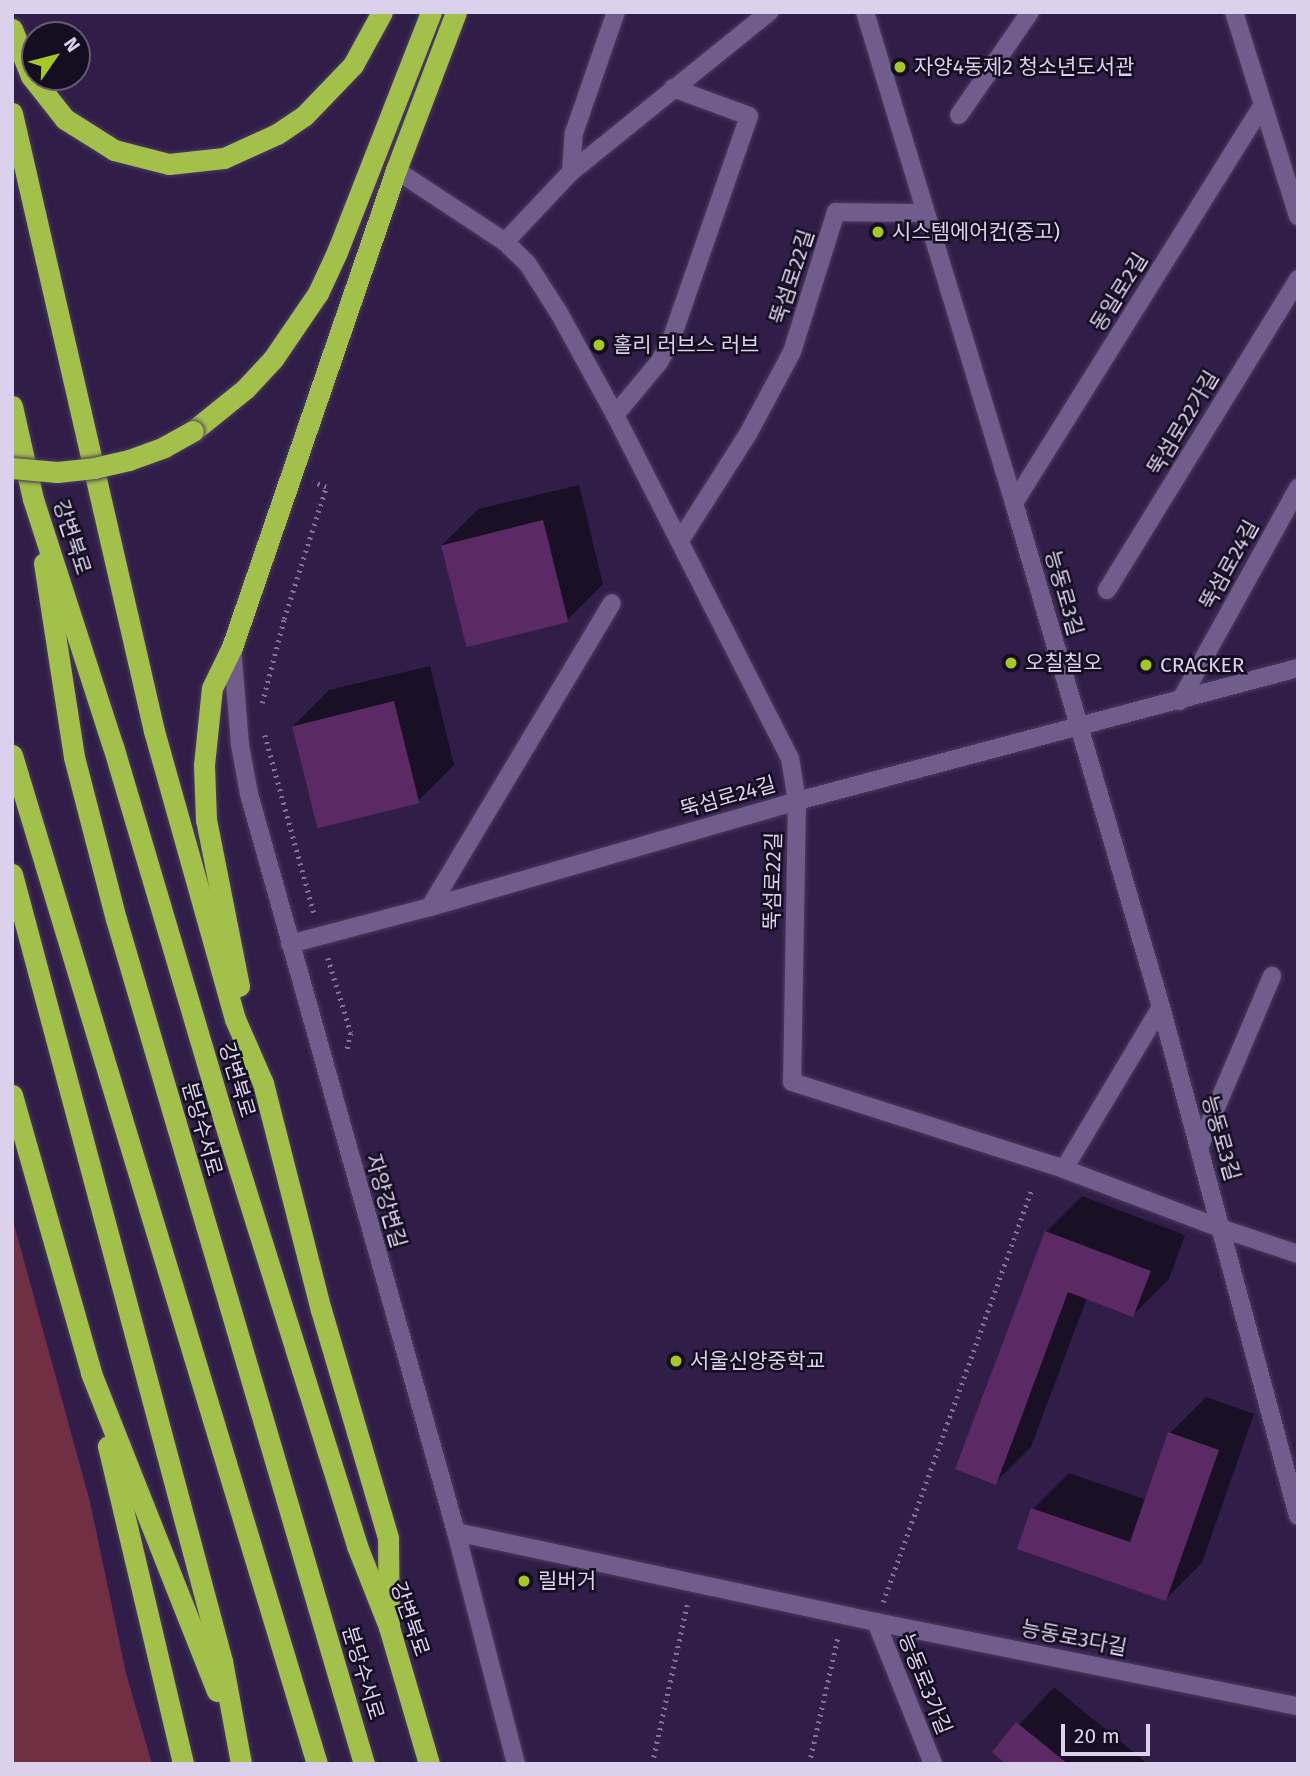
<!DOCTYPE html>
<html>
<head>
<meta charset="utf-8">
<style>
  body { margin:0 }
  #map { position:relative; width:1310px; height:1776px; overflow:hidden; background:#301e48; font-family:"Fira Sans","Noto Sans KR",sans-serif }
  div>[style] { position:absolute }
  [style*='--x'] { left:calc(var(--x)*1px); top:calc(var(--y)*1px); width:calc(var(--w)*1px); rotate:calc(var(--a)*1deg) }
  .green>* { inset:0; background:#712f44 }
  .shadow>* { inset:0; background:#0007 }
  .building>* { inset:0; background:#5b2963; transform-origin:0 0 }
  .path>* { height:4.5px; margin-top:-2.25px; transform-origin:0; background:repeating-linear-gradient(90deg,#817396 0 2px,transparent 0 7px) }
  .roads { filter:drop-shadow(0 0 2px #4b3a5f) drop-shadow(0 0 2px #4b3a5f) }
  .minor>* { height:18px; margin:-9px; padding:0 9px; transform-origin:9px; border-radius:9px; background:#705d8c }
  .highway>* { height:21px; margin:-10.5px; padding:0 10.5px; transform-origin:10.5px; border-radius:10.5px; background:#a2c04a }
  .bridges { filter:drop-shadow(0 0 2px #4b3a5f) drop-shadow(0 0 2px #4b3a5f) }
  .highway-bridge>* { height:21px; margin:-10.5px; padding:0 10.5px; transform-origin:10.5px; border-radius:10.5px; background:#a2c04a }
  .dots>* { width:19px; height:19px; translate:-50% -50%; box-sizing:border-box; border:4px solid #150d20; border-radius:50% }
  span { translate:-50% -50%; white-space:nowrap; text-align:center; line-height:1.15; -webkit-text-stroke:5px #150d20; paint-order:stroke }
  .poi-label { font-size:21px; color:#dbd1ec }
  .left { translate:0 -50%; text-align:left }
  .street-label { font-size:21px; color:#dbd1ec }
  .frame { position:absolute; inset:0; border:14px solid #dbd1ec; pointer-events:none }
  .north { position:absolute; left:21px; top:21px; width:70px; height:70px; box-sizing:border-box; background:#150d20; border:2px solid #645b72; border-radius:50%; rotate:55deg; font-size:19px; font-weight:700; line-height:28px; text-align:center; color:#dbd1ec }
  .north::after { content:''; display:block; margin:auto; width:24px; height:32px; background:#a5c824; clip-path:polygon(50% 0,100% 100%,50% 72%,0 100%) }
  .scale { position:absolute; left:1061px; top:1724px; width:89px; height:32px; box-sizing:border-box; border:4px solid #dbd1ec; border-top:0; padding-left:9px; font-size:21px; line-height:24px; white-space:nowrap; color:#dbd1ec; -webkit-text-stroke:5px #150d20; paint-order:stroke }
</style>
</head>
<body>
<div id="map">
  <div class="green">
    <div style="clip-path:polygon(12px 1217px,90px 1502px,126px 1673px,152px 1764px,12px 1764px)"></div>
  </div>
  <div class="shadow">
    <div style="clip-path:polygon(579px 485px,603px 584px,567px 620px,442px 545px,478px 509px)"></div>
    <div style="clip-path:polygon(430px 666px,454px 765px,418px 801px,293px 726px,329px 690px)"></div>
    <div style="clip-path:polygon(1082px 1196px,1185px 1235px,1169px 1279px,1133px 1315px,1087px 1298px,1031px 1447px,995px 1483px,1046px 1232px)"></div>
    <div style="clip-path:polygon(1206px 1397px,1254px 1414px,1202px 1563px,1166px 1599px,1019px 1547px,1033px 1509px,1069px 1473px,1147px 1500px,1170px 1433px)"></div>
    <div style="clip-path:polygon(1054px 1687px,1148px 1764px,1009px 1764px,994px 1752px)"></div>
  </div>
  <div class="building">
    <div style="left:543px;top:520px;width:105px;height:105px;rotate:76deg"></div>
    <div style="left:394px;top:701px;width:105px;height:105px;rotate:76deg"></div>
    <div style="clip-path:polygon(1045px 1231px,1151px 1271px,1133px 1317px,1068px 1292px,996px 1485px,955px 1469px)"></div>
    <div style="clip-path:polygon(1168px 1432px,1219px 1450px,1166px 1601px,1017px 1549px,1031px 1508px,1130px 1542px)"></div>
    <div style="clip-path:polygon(1016px 1722px,1068px 1764px,1006px 1764px,992px 1752px)"></div>
  </div>
  <div class="path">
    <div style="--x:262;--y:703;--w:87;--a:-75.3"></div>
    <div style="--x:284;--y:619;--w:139;--a:-72.3"></div>
    <div style="--x:326;--y:487;--w:14;--a:-159"></div>
    <div style="--x:265;--y:735;--w:188;--a:74.6"></div>
    <div style="--x:328;--y:958;--w:78;--a:73"></div>
    <div style="--x:351;--y:1033;--w:17;--a:103"></div>
    <div style="--x:883;--y:1602;--w:440;--a:-70.2"></div>
    <div style="--x:652;--y:1764;--w:163;--a:-77.6"></div>
    <div style="--x:809;--y:1764;--w:131;--a:-77.2"></div>
  </div>
  <div class="roads">
    <div class="minor">
      <div style="--x:865;--y:12;--w:513;--a:73.12"></div>
      <div style="--x:1014;--y:503;--w:525;--a:73.74"></div>
      <div style="--x:1161;--y:1007;--w:527;--a:74.94"></div>
      <div style="--x:1234;--y:12;--w:214;--a:72.6"></div>
      <div style="--x:959;--y:115;--w:125;--a:-55.4"></div>
      <div style="--x:396;--y:170;--w:131;--a:33.4"></div>
      <div style="--x:505;--y:242;--w:30;--a:44"></div>
      <div style="--x:527;--y:263;--w:59;--a:57.4"></div>
      <div style="--x:559;--y:313;--w:116;--a:61.2"></div>
      <div style="--x:615;--y:415;--w:385;--a:63"></div>
      <div style="--x:790;--y:758;--w:44;--a:80.8"></div>
      <div style="--x:797;--y:801;--w:281;--a:91"></div>
      <div style="--x:792;--y:1082;--w:286;--a:17.7"></div>
      <div style="--x:1064;--y:1169;--w:170;--a:20.7"></div>
      <div style="--x:1223;--y:1229;--w:79;--a:18.4"></div>
      <div style="--x:571;--y:172;--w:39;--a:-86"></div>
      <div style="--x:574;--y:133;--w:128;--a:-70.9"></div>
      <div style="--x:505;--y:242;--w:96;--a:-46.7"></div>
      <div style="--x:571;--y:172;--w:255;--a:-38.9"></div>
      <div style="--x:615;--y:415;--w:69;--a:-50.3"></div>
      <div style="--x:659;--y:362;--w:22;--a:-60"></div>
      <div style="--x:670;--y:343;--w:240;--a:-70.8"></div>
      <div style="--x:749;--y:116;--w:81;--a:-159.8"></div>
      <div style="--x:1014;--y:503;--w:469;--a:-58"></div>
      <div style="--x:681;--y:539;--w:125;--a:-57.5"></div>
      <div style="--x:748;--y:434;--w:93;--a:-61.8"></div>
      <div style="--x:792;--y:352;--w:147;--a:-72.6"></div>
      <div style="--x:836;--y:212;--w:88;--a:0.7"></div>
      <div style="--x:1107;--y:590;--w:365;--a:-58.4"></div>
      <div style="--x:232;--y:647;--w:98;--a:85.3"></div>
      <div style="--x:240;--y:745;--w:50;--a:79.6"></div>
      <div style="--x:249;--y:794;--w:766;--a:74.33"></div>
      <div style="--x:456;--y:1532;--w:240;--a:75.5"></div>
      <div style="--x:1180;--y:701;--w:244;--a:-61"></div>
      <div style="--x:430;--y:907;--w:354;--a:-59.1"></div>
      <div style="--x:290;--y:944;--w:145;--a:-14.8"></div>
      <div style="--x:430;--y:907;--w:382;--a:-16.1"></div>
      <div style="--x:797;--y:801;--w:518;--a:-14.87"></div>
      <div style="--x:1199;--y:1148;--w:187;--a:-67"></div>
      <div style="--x:1064;--y:1169;--w:189;--a:-59.1"></div>
      <div style="--x:456;--y:1532;--w:430;--a:12.1"></div>
      <div style="--x:876;--y:1622;--w:430;--a:11.3"></div>
      <div style="--x:876;--y:1622;--w:153;--a:68.1"></div>
    </div>
    <div class="highway">
      <div style="--x:12;--y:29;--w:51;--a:68"></div>
      <div style="--x:31;--y:76;--w:55;--a:51.7"></div>
      <div style="--x:65;--y:119;--w:58;--a:32.3"></div>
      <div style="--x:114;--y:150;--w:57;--a:14.3"></div>
      <div style="--x:169;--y:164;--w:55;--a:-6.2"></div>
      <div style="--x:224;--y:158;--w:58;--a:-24.4"></div>
      <div style="--x:277;--y:134;--w:32;--a:-34"></div>
      <div style="--x:304;--y:116;--w:71;--a:-46.1"></div>
      <div style="--x:353;--y:65;--w:60;--a:-61.3"></div>
      <div style="--x:12;--y:113;--w:634;--a:77.06"></div>
      <div style="--x:154;--y:731;--w:299;--a:74.3"></div>
      <div style="--x:235;--y:1019;--w:70;--a:66.4"></div>
      <div style="--x:263;--y:1083;--w:234;--a:75.7"></div>
      <div style="--x:321;--y:1310;--w:238;--a:73.6"></div>
      <div style="--x:388;--y:1538;--w:89;--a:89.4"></div>
      <div style="--x:12;--y:406;--w:95;--a:77.3"></div>
      <div style="--x:33;--y:499;--w:260;--a:72.1"></div>
      <div style="--x:113;--y:746;--w:391;--a:73.5"></div>
      <div style="--x:224;--y:1121;--w:445;--a:72.6"></div>
      <div style="--x:357;--y:1546;--w:87;--a:68.4"></div>
      <div style="--x:389;--y:1627;--w:143;--a:73.7"></div>
      <div style="--x:193;--y:431;--w:67;--a:-38.9"></div>
      <div style="--x:245;--y:389;--w:41;--a:-47"></div>
      <div style="--x:273;--y:359;--w:80;--a:-55.7"></div>
      <div style="--x:318;--y:293;--w:45;--a:-65.1"></div>
      <div style="--x:337;--y:252;--w:258;--a:-68.6"></div>
      <div style="--x:44;--y:563;--w:196;--a:81.2"></div>
      <div style="--x:74;--y:757;--w:167;--a:75.5"></div>
      <div style="--x:116;--y:919;--w:881;--a:73.64"></div>
      <div style="--x:12;--y:755;--w:1054;--a:73.18"></div>
      <div style="--x:12;--y:874;--w:815;--a:75.06"></div>
      <div style="--x:222;--y:1661;--w:105;--a:79.5"></div>
      <div style="--x:239;--y:986;--w:169;--a:-101.2"></div>
      <div style="--x:206;--y:820;--w:55;--a:-92.1"></div>
      <div style="--x:204;--y:765;--w:77;--a:-84.1"></div>
      <div style="--x:212;--y:688;--w:46;--a:-64"></div>
      <div style="--x:232;--y:647;--w:504;--a:-71.03"></div>
      <div style="--x:396;--y:170;--w:169;--a:-69.2"></div>
      <div style="--x:12;--y:1095;--w:289;--a:74.1"></div>
      <div style="--x:91;--y:1373;--w:342;--a:68.4"></div>
      <div style="--x:108;--y:1446;--w:327;--a:76.7"></div>
    </div>
  </div>
  <div class="bridges">
    <div class="highway-bridge">
      <div style="--x:12;--y:468;--w:45;--a:5.1"></div>
      <div style="--x:57;--y:472;--w:37;--a:-6"></div>
      <div style="--x:94;--y:468;--w:36;--a:-13"></div>
      <div style="--x:129;--y:460;--w:37;--a:-20"></div>
      <div style="--x:164;--y:447;--w:33;--a:-29"></div>
    </div>
  </div>
  <div class="dots">
    <div style="left:900px;top:67px;background:#a5c824"></div>
    <div style="left:878px;top:232px;background:#a5c824"></div>
    <div style="left:599px;top:345px;background:#a5c824"></div>
    <div style="left:1011px;top:663px;background:#a5c824"></div>
    <div style="left:1146px;top:665px;background:#a5c824"></div>
    <div style="left:676px;top:1361px;background:#a5c824"></div>
    <div style="left:524px;top:1581px;background:#a5c824"></div>
  </div>
  <div class="poi-label">
    <span class="left" style="left:914px;top:67px">자양4동제2 청소년도서관</span>
    <span class="left" style="left:892px;top:232px">시스템에어컨(중고)</span>
    <span class="left" style="left:613px;top:345px">홀리 러브스 러브</span>
    <span class="left" style="left:1025px;top:663px">오칠칠오</span>
    <span class="left" style="left:1160px;top:665px">CRACKER</span>
    <span class="left" style="left:690px;top:1361px">서울신양중학교</span>
    <span class="left" style="left:538px;top:1581px">릴버거</span>
  </div>
  <div class="street-label">
    <span style="left:792px;top:277px;rotate:-72deg">뚝섬로22길</span>
    <span style="left:1119px;top:292px;rotate:-58deg">동일로2길</span>
    <span style="left:1183px;top:423px;rotate:-59deg">뚝섬로22가길</span>
    <span style="left:72px;top:537px;rotate:72deg">강변북로</span>
    <span style="left:1229px;top:565px;rotate:-61deg">뚝섬로24길</span>
    <span style="left:1064px;top:593px;rotate:74deg">능동로3길</span>
    <span style="left:728px;top:797px;rotate:-16deg">뚝섬로24길</span>
    <span style="left:773px;top:881px;rotate:-89deg">뚝섬로22길</span>
    <span style="left:237px;top:1080px;rotate:73deg">강변북로</span>
    <span style="left:202px;top:1129px;rotate:74deg">분당수서로</span>
    <span style="left:1221px;top:1138px;rotate:74deg">능동로3길</span>
    <span style="left:386px;top:1201px;rotate:74deg">자양강변길</span>
    <span style="left:410px;top:1619px;rotate:71deg">강변북로</span>
    <span style="left:1074px;top:1638px;rotate:11deg">능동로3다길</span>
    <span style="left:363px;top:1673px;rotate:73deg">분당수서로</span>
    <span style="left:925px;top:1684px;rotate:68deg">능동로3가길</span>
  </div>
  <div class="frame"></div>
  <div class="north">N</div>
  <div class="scale">20 m</div>
</div>
</body>
</html>
